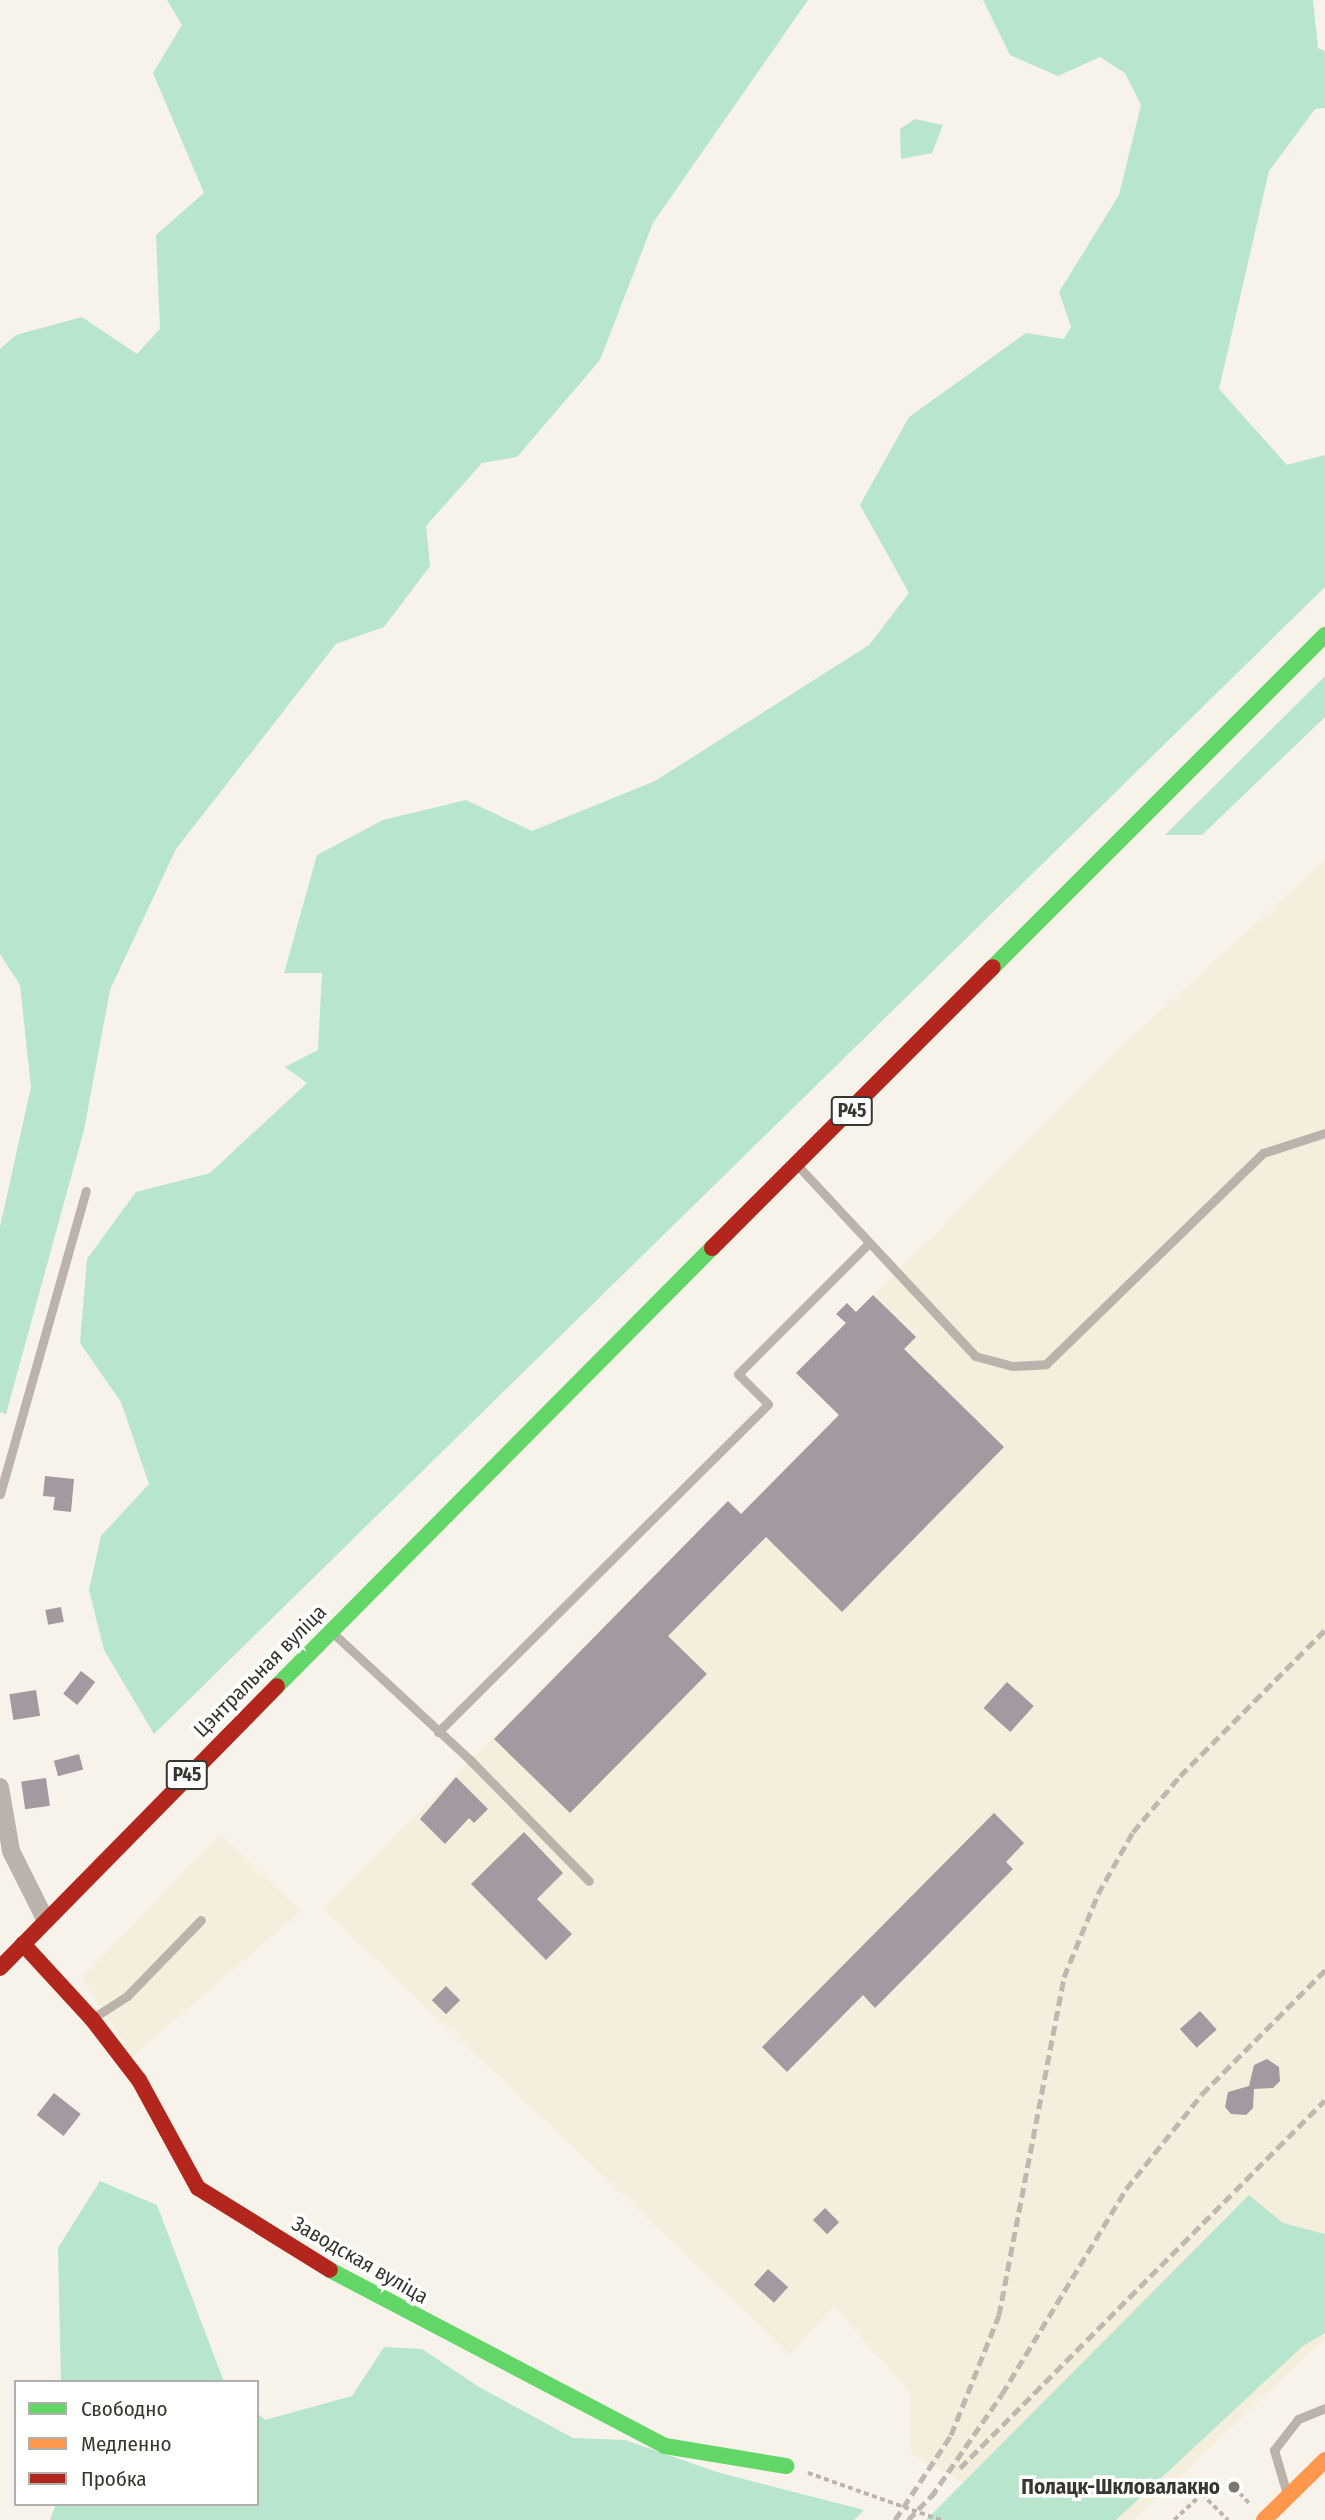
<!DOCTYPE html>
<html>
<head>
<meta charset="utf-8">
<style>
  body { margin:0 }
  #map { position:relative; width:1325px; height:2520px; overflow:hidden; background:#f7f3ea; font-family:"Fira Sans Condensed",sans-serif }
  div>[style] { position:absolute }
  [style*='--x'] { left:calc(var(--x)*1px); top:calc(var(--y)*1px); width:calc(var(--w)*1px); rotate:calc(var(--a)*1deg) }
  .built>* { inset:0; background:#f4eedc }
  .green>* { inset:0; background:#b8e5cd }
  .building>* { inset:0; background:#a399a0; transform-origin:0 0 }
  .path>* { height:3.5px; margin-top:-1.75px; transform-origin:0; background:repeating-linear-gradient(90deg,#bcb4ae 0 5px,transparent 0 8.5px) }
  .lane>* { height:9px; margin:-4.5px; padding:0 4.5px; transform-origin:4.5px; border-radius:4.5px; background:#bcb2ac }
  .street>* { height:18px; margin:-9px; padding:0 9px; transform-origin:9px; border-radius:9px; background:#bcb2ac }
  .fast>* { height:16px; margin:-8px; padding:0 8px; transform-origin:8px; border-radius:8px; background:#63d668 }
  .slow>* { height:16px; margin:-8px; padding:0 8px; transform-origin:8px; border-radius:8px; background:#ff974d }
  .jam>* { height:16px; margin:-8px; padding:0 8px; transform-origin:8px; border-radius:8px; background:#b3261e }
  .rail>* { height:5px; margin-top:-2.5px; transform-origin:0; background:repeating-linear-gradient(90deg,#beb8b1 0 10px,transparent 0 15px) }
  .dots>* { width:19px; height:19px; translate:-50% -50%; box-sizing:border-box; border:4px solid #fff; border-radius:50% }
  span { translate:-50% -50%; white-space:nowrap; text-align:center; line-height:1.15; -webkit-text-stroke:7px #fff; paint-order:stroke }
  .shield-label span { padding:2px 5px; background:#fff; border:2px solid; border-radius:5px; -webkit-text-stroke-width:0 }
  .shield-label { font-size:19px; color:#38362f; font-weight:700 }
  .street-label { font-size:21px; color:#38362f }
  .poi-label { font-size:21px; color:#38362f; font-weight:700 }
  .right { translate:-100% -50%; text-align:right }
  .legend { position:absolute; left:14px; top:2380px; width:245px; height:126px; box-sizing:border-box; background:#fff; border:2px solid #afafac; margin:0; padding:9px 12px; list-style:none; font-size:21px; color:#38362f }
  .legend li { display:flex; align-items:center; gap:14px; height:35px }
  .legend b { width:35px; border:2px solid #afafac }
</style>
</head>
<body>
<div id="map">
  <div class="built">
    <div style="clip-path:polygon(1325px 860px,1325px 2338px,1134px 2520px,1106px 2520px,985px 2494px,911px 2454px,910px 2393px,834px 2306px,790px 2354px,323px 1909px,728px 1501px,742px 1513px,838px 1415px,796px 1373px,1126px 1042px)"></div>
    <div style="clip-path:polygon(220px 1834px,301px 1911px,133px 2056px,82px 1978px)"></div>
  </div>
  <div class="green">
    <div style="clip-path:polygon(167px 0,808px 0,653px 223px,600px 360px,517px 457px,482px 463px,426px 526px,430px 566px,384px 627px,336px 644px,176px 849px,110px 990px,84px 1130px,6px 1414px,0 1412px,0 1227px,31px 1087px,20px 985px,0 954px,0 349px,16px 335px,82px 317px,137px 354px,160px 329px,156px 235px,204px 193px,153px 73px,182px 25px)"></div>
    <div style="clip-path:polygon(983px 0,1313px 0,1318px 48px,1325px 51px,1325px 108px,1315px 109px,1269px 171px,1219px 389px,1287px 465px,1325px 455px,1325px 587px,154px 1734px,104px 1650px,89px 1590px,101px 1536px,149px 1484px,121px 1402px,80px 1343px,87px 1259px,136px 1192px,210px 1173px,307px 1083px,285px 1067px,318px 1050px,322px 973px,284px 973px,317px 855px,383px 820px,466px 800px,532px 831px,655px 781px,869px 645px,909px 593px,860px 505px,909px 417px,1026px 333px,1064px 339px,1071px 327px,1059px 292px,1119px 195px,1141px 105px,1125px 73px,1100px 57px,1058px 76px,1010px 55px)"></div>
    <div style="clip-path:polygon(915px 119px,943px 125px,932px 153px,901px 159px,900px 129px)"></div>
    <div style="clip-path:polygon(1325px 676px,1325px 717px,1202px 835px,1165px 835px)"></div>
    <div style="clip-path:polygon(100px 2181px,157px 2205px,224px 2382px,61px 2382px,58px 2248px)"></div>
    <div style="clip-path:polygon(1249px 2195px,1283px 2223px,1325px 2234px,1325px 2333px,1303px 2346px,1116px 2520px,926px 2520px)"></div>
    <div style="clip-path:polygon(384px 2347px,422px 2349px,479px 2387px,573px 2438px,625px 2440px,717px 2472px,864px 2510px,854px 2520px,50px 2520px,56px 2504px,257px 2504px,257px 2413px,265px 2420px,352px 2396px)"></div>
  </div>
  <div class="building">
    <div style="clip-path:polygon(873px 1295px,916px 1337px,904px 1349px,1004px 1447px,842px 1612px,766px 1537px,668px 1636px,707px 1674px,570px 1813px,494px 1739px,728px 1501px,741px 1514px,839px 1415px,796px 1373px,846px 1323px,836px 1314px,847px 1303px,856px 1312px)"></div>
    <div style="clip-path:polygon(45px 1476px,74px 1479px,71px 1512px,53px 1510px,55px 1497px,43px 1496px)"></div>
    <div style="left:61px;top:1607px;width:15px;height:16px;rotate:79deg"></div>
    <div style="left:81px;top:1671px;width:18px;height:29px;rotate:38deg"></div>
    <div style="left:1007px;top:1682px;width:36px;height:35px;rotate:42deg"></div>
    <div style="left:36px;top:1690px;width:26px;height:27px;rotate:81deg"></div>
    <div style="left:79px;top:1754px;width:16px;height:26px;rotate:75deg"></div>
    <div style="clip-path:polygon(456px 1777px,488px 1809px,474px 1823px,469px 1818px,445px 1844px,420px 1819px)"></div>
    <div style="left:46px;top:1778px;width:28px;height:25px;rotate:82deg"></div>
    <div style="clip-path:polygon(994px 1813px,1024px 1843px,1006px 1862px,1013px 1869px,875px 2008px,863px 1995px,787px 2072px,762px 2047px)"></div>
    <div style="clip-path:polygon(524px 1832px,563px 1873px,537px 1899px,572px 1934px,546px 1960px,471px 1884px)"></div>
    <div style="left:446px;top:1986px;width:20px;height:20px;rotate:45deg"></div>
    <div style="left:1200px;top:2011px;width:25px;height:27px;rotate:48deg"></div>
    <div style="clip-path:polygon(1267px 2059px,1279px 2067px,1280px 2081px,1273px 2088px,1254px 2089px,1253px 2108px,1246px 2115px,1231px 2114px,1225px 2107px,1228px 2092px,1249px 2086px,1254px 2065px)"></div>
    <div style="left:54px;top:2093px;width:34px;height:28px;rotate:38deg"></div>
    <div style="left:825px;top:2208px;width:20px;height:17px;rotate:45deg"></div>
    <div style="left:768px;top:2269px;width:27px;height:21px;rotate:42deg"></div>
  </div>
  <div class="path">
    <div style="--x:808;--y:2473;--w:141;--a:19.5"></div>
    <div style="--x:1234;--y:2487;--w:22;--a:47"></div>
    <div style="--x:1174;--y:2520;--w:38;--a:-43"></div>
    <div style="--x:1202;--y:2494;--w:37;--a:45"></div>
  </div>
  <div class="lane">
    <div style="--x:799;--y:1167;--w:258;--a:47"></div>
    <div style="--x:975;--y:1356;--w:39;--a:15"></div>
    <div style="--x:1013;--y:1366;--w:33;--a:-3"></div>
    <div style="--x:1046;--y:1364;--w:303;--a:-44.2"></div>
    <div style="--x:1263;--y:1153;--w:65;--a:-17.9"></div>
    <div style="--x:0;--y:1494;--w:315;--a:-74.2"></div>
    <div style="--x:334;--y:1634;--w:187;--a:42.8"></div>
    <div style="--x:471;--y:1761;--w:168;--a:45.5"></div>
    <div style="--x:438;--y:1732;--w:465;--a:-44.8"></div>
    <div style="--x:768;--y:1404;--w:42;--a:-135"></div>
    <div style="--x:738;--y:1374;--w:184;--a:-45"></div>
    <div style="--x:93;--y:2018;--w:40;--a:-32.9"></div>
    <div style="--x:127;--y:1996;--w:106;--a:-45.8"></div>
    <div style="--x:1287;--y:2494;--w:46;--a:-106.5"></div>
    <div style="--x:1274;--y:2450;--w:39;--a:-52"></div>
    <div style="--x:1298;--y:2419;--w:29;--a:-22"></div>
  </div>
  <div class="street">
    <div style="--x:0;--y:1787;--w:65;--a:80.2"></div>
    <div style="--x:11;--y:1851;--w:76;--a:63.4"></div>
  </div>
  <div class="fast">
    <div style="--x:993;--y:967;--w:470;--a:-45"></div>
    <div style="--x:277;--y:1686;--w:617;--a:-45.2"></div>
    <div style="--x:330;--y:2270;--w:378;--a:27.7"></div>
    <div style="--x:665;--y:2446;--w:123;--a:9.4"></div>
  </div>
  <div class="slow">
    <div style="--x:1264;--y:2520;--w:86;--a:-44.5"></div>
  </div>
  <div class="jam">
    <div style="--x:712;--y:1248;--w:397;--a:-45"></div>
    <div style="--x:23;--y:1944;--w:102;--a:47.4"></div>
    <div style="--x:92;--y:2019;--w:77;--a:52.4"></div>
    <div style="--x:139;--y:2080;--w:123;--a:61.4"></div>
    <div style="--x:198;--y:2188;--w:155;--a:31.8"></div>
    <div style="--x:0;--y:1968;--w:395;--a:-45.5"></div>
  </div>
  <div class="rail">
    <div style="--x:960;--y:2468;--w:518;--a:-45.23"></div>
    <div style="--x:931;--y:2497;--w:125;--a:-55.4"></div>
    <div style="--x:1002;--y:2394;--w:240;--a:-58.8"></div>
    <div style="--x:1126;--y:2189;--w:122;--a:-51.3"></div>
    <div style="--x:1202;--y:2094;--w:175;--a:-45.2"></div>
    <div style="--x:895;--y:2520;--w:102;--a:-56.6"></div>
    <div style="--x:951;--y:2435;--w:129;--a:-68.2"></div>
    <div style="--x:999;--y:2315;--w:344;--a:-79.1"></div>
    <div style="--x:1064;--y:1977;--w:90;--a:-67.7"></div>
    <div style="--x:1098;--y:1894;--w:71;--a:-60.6"></div>
    <div style="--x:1133;--y:1832;--w:73;--a:-50"></div>
    <div style="--x:1180;--y:1776;--w:206;--a:-45.2"></div>
    <div style="--x:908;--y:2520;--w:42;--a:-46"></div>
  </div>
  <div class="dots">
    <div style="left:1234px;top:2487px;background:#7b7870"></div>
  </div>
  <div class="shield-label">
    <span style="left:852px;top:1111px">Р45</span>
    <span style="left:187px;top:1775px">Р45</span>
  </div>
  <div class="street-label">
    <span style="left:260px;top:1671px;rotate:-45deg">Цэнтральная вуліца</span>
    <span style="left:360px;top:2260px;rotate:30deg">Заводская вуліца</span>
  </div>
  <div class="poi-label">
    <span class="right" style="left:1220px;top:2487px">Полацк-Шкловалакно</span>
  </div>
  <ul class="legend">
  <li><b style="height:9px;background:#63d668"></b>Свободно</li>
  <li><b style="height:9px;background:#ff974d"></b>Медленно</li>
  <li><b style="height:9px;background:#b3261e"></b>Пробка</li>
  </ul>
</div>
</body>
</html>
